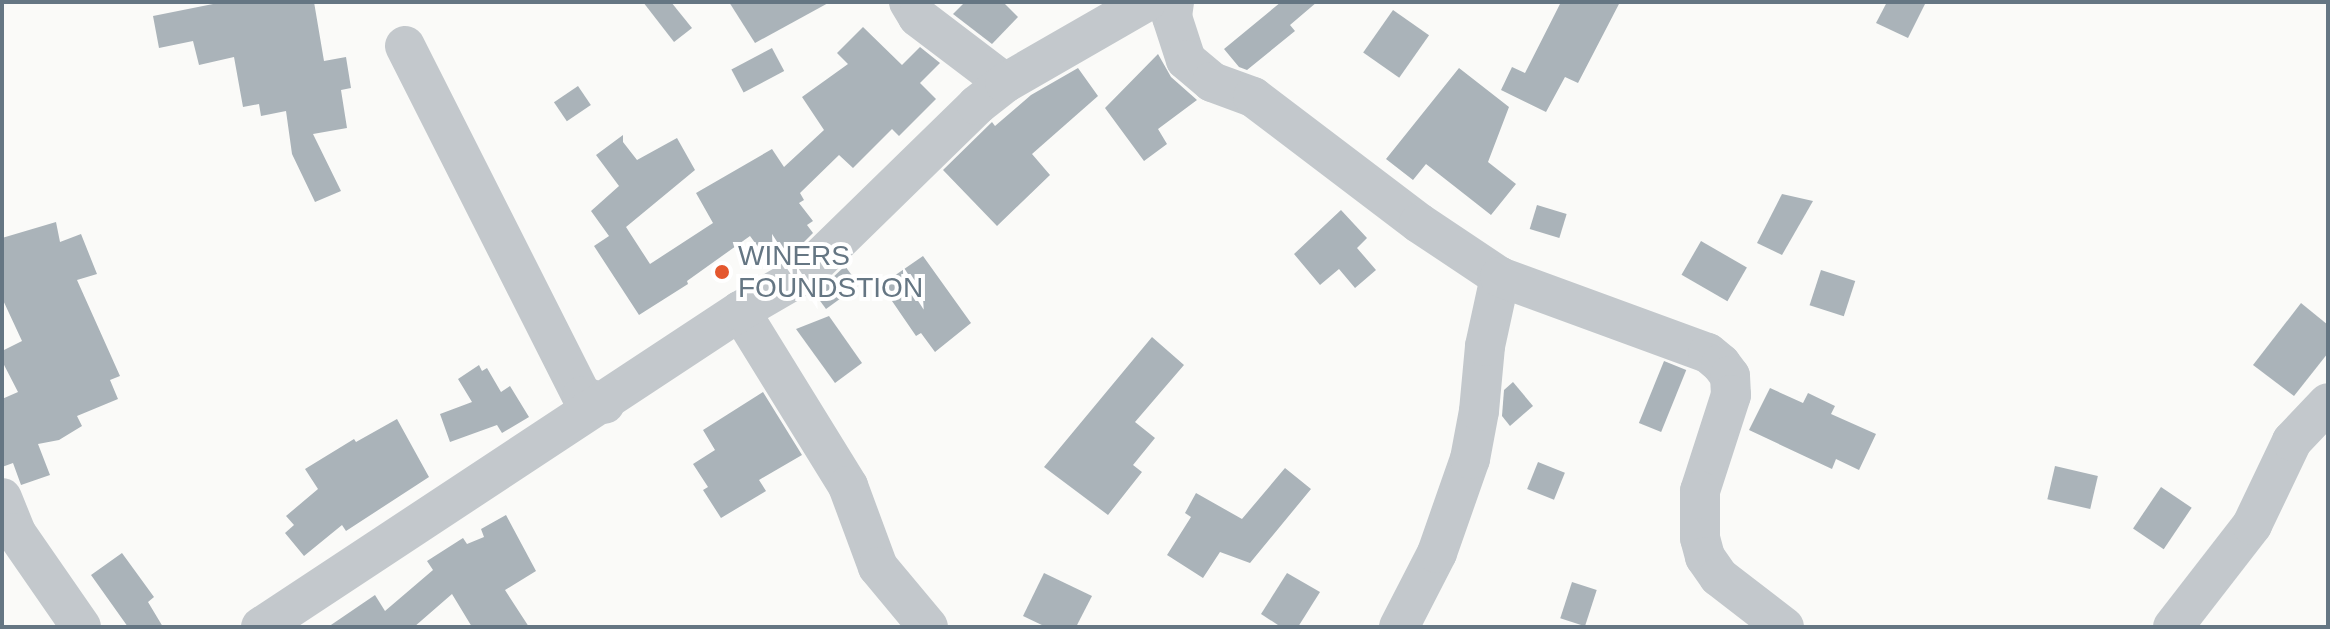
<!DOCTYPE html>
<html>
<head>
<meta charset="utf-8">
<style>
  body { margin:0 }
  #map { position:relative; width:2330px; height:629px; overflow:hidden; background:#fafaf8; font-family:Arial,sans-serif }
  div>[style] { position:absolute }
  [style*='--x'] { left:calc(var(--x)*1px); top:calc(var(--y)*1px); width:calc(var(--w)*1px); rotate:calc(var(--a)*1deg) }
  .building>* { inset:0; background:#aab3b9; transform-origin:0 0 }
  .minor>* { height:40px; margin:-20px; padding:0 20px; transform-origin:20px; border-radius:20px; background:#c3c8cc }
  .dots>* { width:22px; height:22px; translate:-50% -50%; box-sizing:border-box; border:4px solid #fff; border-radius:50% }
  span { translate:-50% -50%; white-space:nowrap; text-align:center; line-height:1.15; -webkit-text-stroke:8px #fff; paint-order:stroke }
  .poi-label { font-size:28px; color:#657683 }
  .left { translate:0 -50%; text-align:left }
  .frame { position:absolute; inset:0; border:4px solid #657683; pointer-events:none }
</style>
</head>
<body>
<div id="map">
  <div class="building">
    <div style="clip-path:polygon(223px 2px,314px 2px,324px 61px,346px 57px,351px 88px,341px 90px,347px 128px,313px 134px,341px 191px,315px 202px,292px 154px,286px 111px,261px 116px,259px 104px,243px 107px,234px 57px,199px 65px,193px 41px,159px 48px,153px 16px)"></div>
    <div style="clip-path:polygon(643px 2px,671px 2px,692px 28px,674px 42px)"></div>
    <div style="clip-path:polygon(729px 2px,830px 2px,755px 43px)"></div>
    <div style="clip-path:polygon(965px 2px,1003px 2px,1018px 17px,992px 44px,953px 14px)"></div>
    <div style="clip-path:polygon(1281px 2px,1317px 2px,1290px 25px,1295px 31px,1247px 70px,1239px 67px,1224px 49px)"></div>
    <div style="clip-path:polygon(1561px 2px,1620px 2px,1578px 83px,1565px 77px,1546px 112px,1501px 90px,1512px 67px,1525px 73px)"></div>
    <div style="clip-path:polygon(1887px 2px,1926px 2px,1908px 38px,1876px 23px)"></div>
    <div style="left:1393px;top:10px;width:44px;height:52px;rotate:35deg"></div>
    <div style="clip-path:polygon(863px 27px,902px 65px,920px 47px,940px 63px,920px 83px,936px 99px,899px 136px,892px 129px,853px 168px,839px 155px,800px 193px,804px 200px,799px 203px,813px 221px,807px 225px,813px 233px,790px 256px,772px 266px,750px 236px,687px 281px,688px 284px,639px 315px,594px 246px,609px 236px,591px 211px,619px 186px,596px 155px,623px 135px,623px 142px,637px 160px,677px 138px,695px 170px,626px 227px,650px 264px,713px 223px,696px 193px,772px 149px,784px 167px,824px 130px,802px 97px,848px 64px,837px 53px)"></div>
    <div style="left:772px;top:48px;width:26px;height:46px;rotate:62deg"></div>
    <div style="clip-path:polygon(1158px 54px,1171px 77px,1197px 100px,1158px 129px,1167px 144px,1144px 161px,1105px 108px)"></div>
    <div style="clip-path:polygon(1078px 68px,1098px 96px,1032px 154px,1050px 175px,997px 226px,943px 170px,992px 122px,995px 126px,1031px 95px)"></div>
    <div style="clip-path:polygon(1459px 68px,1509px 107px,1488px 162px,1516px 184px,1491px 215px,1426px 164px,1413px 180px,1386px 159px)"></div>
    <div style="left:578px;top:86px;width:23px;height:29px;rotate:56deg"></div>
    <div style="clip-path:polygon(1782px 194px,1813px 201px,1782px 255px,1757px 243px)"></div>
    <div style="left:1537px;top:205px;width:31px;height:25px;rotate:17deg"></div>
    <div style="clip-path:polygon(1341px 210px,1367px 238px,1357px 248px,1376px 270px,1355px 288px,1339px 269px,1320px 285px,1294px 254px)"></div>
    <div style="clip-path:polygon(56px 222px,60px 242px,81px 234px,97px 274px,77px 280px,120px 376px,110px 380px,118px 399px,77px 416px,82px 426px,59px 440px,38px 444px,50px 475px,21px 485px,13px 463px,2px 467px,2px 399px,18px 392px,2px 361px,2px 351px,22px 341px,2px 298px,2px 238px)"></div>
    <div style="left:1701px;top:241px;width:53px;height:39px;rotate:30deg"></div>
    <div style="clip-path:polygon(923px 256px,971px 323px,935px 352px,921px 333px,916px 336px,881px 285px)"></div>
    <div style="clip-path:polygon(845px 266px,859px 285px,826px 309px,815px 294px)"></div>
    <div style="left:1821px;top:270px;width:36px;height:37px;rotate:18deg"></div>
    <div style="clip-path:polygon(2301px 303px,2328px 325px,2328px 353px,2294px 396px,2253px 365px)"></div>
    <div style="clip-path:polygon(829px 316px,862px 363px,835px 383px,796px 329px)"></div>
    <div style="clip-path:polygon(1152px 337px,1184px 365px,1135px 422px,1155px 438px,1133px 465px,1142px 472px,1108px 515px,1044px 467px)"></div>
    <div style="left:1664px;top:361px;width:24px;height:67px;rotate:22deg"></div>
    <div style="clip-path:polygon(479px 365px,482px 371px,487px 368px,501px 392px,510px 386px,529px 417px,502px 433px,497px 425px,450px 442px,440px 414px,472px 402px,458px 379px)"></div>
    <div style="clip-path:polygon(1513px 382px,1533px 406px,1510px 426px,1502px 416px,1504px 390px)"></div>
    <div style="clip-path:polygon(1770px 388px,1803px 403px,1808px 393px,1835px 406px,1831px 414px,1876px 434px,1859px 470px,1836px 459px,1832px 469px,1749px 430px)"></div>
    <div style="clip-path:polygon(763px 392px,802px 455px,759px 480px,766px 491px,721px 518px,703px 490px,708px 487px,693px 464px,715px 450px,703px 430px)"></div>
    <div style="clip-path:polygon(397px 419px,429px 477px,346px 531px,342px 525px,304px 556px,285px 533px,294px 525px,286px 516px,318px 489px,305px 469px,354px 439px,356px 442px)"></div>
    <div style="left:1538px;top:462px;width:29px;height:29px;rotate:22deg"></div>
    <div style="left:2055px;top:466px;width:44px;height:34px;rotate:13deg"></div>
    <div style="clip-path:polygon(1285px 468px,1311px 489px,1250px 563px,1220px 552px,1203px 578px,1167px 555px,1191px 517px,1185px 513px,1196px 493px,1242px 519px)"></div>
    <div style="left:2161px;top:487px;width:37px;height:50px;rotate:34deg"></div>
    <div style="clip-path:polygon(506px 515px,536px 571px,505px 590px,529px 627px,472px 627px,452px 594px,414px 627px,328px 627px,375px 595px,385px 611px,433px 570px,427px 561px,463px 538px,467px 544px,484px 537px,481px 529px)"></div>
    <div style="clip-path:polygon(122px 553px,154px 597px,148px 602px,163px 627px,128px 627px,91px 575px)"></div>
    <div style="clip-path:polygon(1044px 573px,1092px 596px,1076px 627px,1046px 627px,1023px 616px)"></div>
    <div style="clip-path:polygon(1287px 573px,1320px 592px,1298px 627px,1281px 627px,1261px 614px)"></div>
    <div style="left:1572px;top:582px;width:26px;height:38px;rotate:18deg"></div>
  </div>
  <div class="minor">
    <div style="--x:909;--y:2;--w:17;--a:59"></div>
    <div style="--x:918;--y:17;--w:109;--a:37.2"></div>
    <div style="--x:1174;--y:2;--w:15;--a:98"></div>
    <div style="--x:1172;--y:17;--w:45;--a:72"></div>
    <div style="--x:1186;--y:60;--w:34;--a:40"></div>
    <div style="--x:1212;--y:82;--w:44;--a:20.1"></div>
    <div style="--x:1253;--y:97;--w:208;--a:37.2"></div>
    <div style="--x:1419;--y:223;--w:97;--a:33.7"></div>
    <div style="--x:405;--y:46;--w:392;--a:63.2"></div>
    <div style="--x:582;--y:396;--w:24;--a:19"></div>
    <div style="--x:740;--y:311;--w:206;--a:58.3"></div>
    <div style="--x:848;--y:486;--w:86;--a:69.7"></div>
    <div style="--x:878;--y:567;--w:78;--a:50.2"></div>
    <div style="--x:2;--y:498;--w:38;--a:68"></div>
    <div style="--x:16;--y:533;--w:114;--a:55.3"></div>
    <div style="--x:261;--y:627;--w:574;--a:-33.41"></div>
    <div style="--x:740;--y:311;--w:74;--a:-30"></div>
    <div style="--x:804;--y:274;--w:242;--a:-44.3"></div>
    <div style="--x:977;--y:105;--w:36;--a:-38"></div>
    <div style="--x:1005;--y:83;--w:163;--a:-29.9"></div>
    <div style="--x:1399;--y:627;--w:83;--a:-62.8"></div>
    <div style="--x:1437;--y:553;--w:100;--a:-70.7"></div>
    <div style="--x:1470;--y:459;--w:49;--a:-79.4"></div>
    <div style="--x:1479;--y:411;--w:65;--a:-84.7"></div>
    <div style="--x:1485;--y:346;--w:71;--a:-77.7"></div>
    <div style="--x:1500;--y:277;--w:221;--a:20.1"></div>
    <div style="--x:1708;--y:353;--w:17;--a:40"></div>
    <div style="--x:1721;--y:364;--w:15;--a:53"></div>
    <div style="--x:1730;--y:376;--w:19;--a:87"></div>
    <div style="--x:1731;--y:395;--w:101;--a:107.9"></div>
    <div style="--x:1700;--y:491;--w:47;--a:90"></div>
    <div style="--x:1700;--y:538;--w:20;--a:75"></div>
    <div style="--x:1705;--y:557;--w:24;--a:55"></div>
    <div style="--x:1719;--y:577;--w:82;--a:37.6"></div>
    <div style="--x:2173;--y:627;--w:129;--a:-52.2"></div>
    <div style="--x:2252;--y:525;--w:93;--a:-64.5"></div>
    <div style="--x:2292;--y:441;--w:52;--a:-46.5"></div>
  </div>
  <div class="dots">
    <div style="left:722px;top:272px;background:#e4572e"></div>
  </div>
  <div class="poi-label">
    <span class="left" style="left:738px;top:272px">WINERS<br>FOUNDSTION</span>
  </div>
  <div class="frame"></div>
</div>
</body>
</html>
